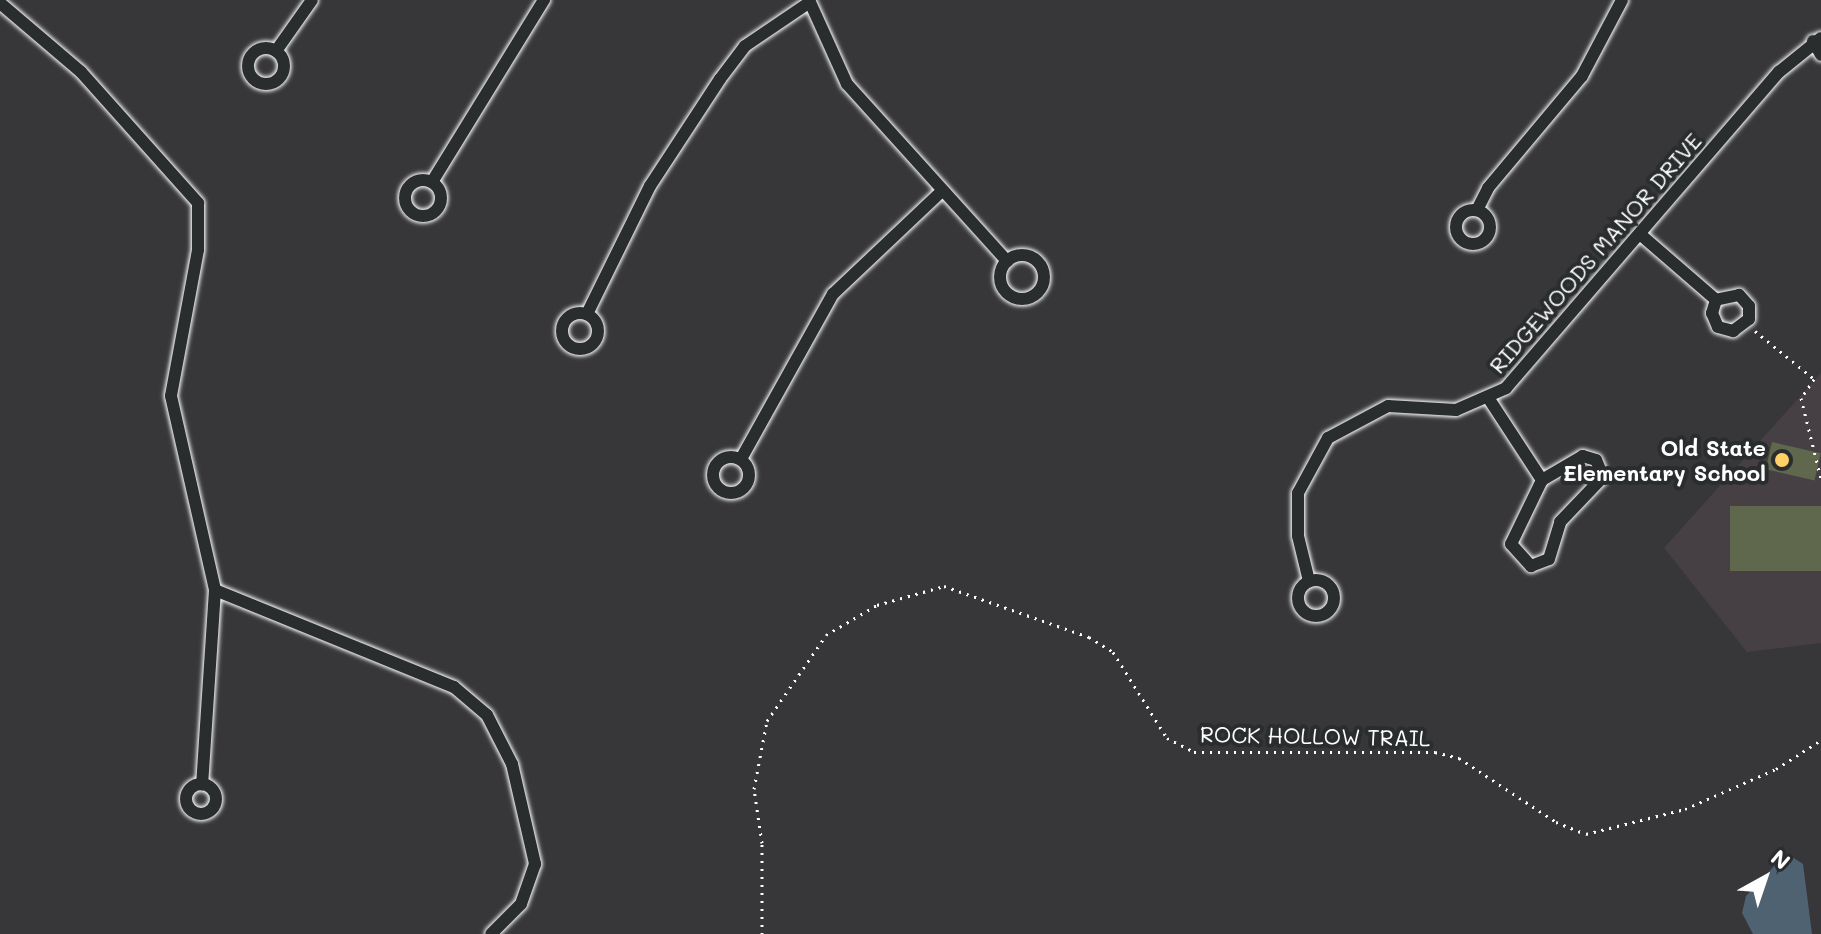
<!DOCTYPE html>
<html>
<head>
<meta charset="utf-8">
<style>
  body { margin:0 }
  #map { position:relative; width:1821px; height:934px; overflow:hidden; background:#373638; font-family:Mali,sans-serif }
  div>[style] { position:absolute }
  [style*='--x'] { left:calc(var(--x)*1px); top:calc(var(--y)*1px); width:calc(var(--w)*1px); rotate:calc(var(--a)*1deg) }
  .built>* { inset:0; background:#464044 }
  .green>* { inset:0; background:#5f674d; transform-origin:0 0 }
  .water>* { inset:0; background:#4f6272 }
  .path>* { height:3px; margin-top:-1.5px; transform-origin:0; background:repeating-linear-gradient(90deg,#fff 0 2px,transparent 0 8px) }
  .roads { filter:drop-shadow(0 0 2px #fff) drop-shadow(0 0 2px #fff) }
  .street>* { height:12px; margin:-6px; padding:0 6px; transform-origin:6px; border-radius:6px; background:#2a2d2e }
  .street>.ring { margin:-6px; padding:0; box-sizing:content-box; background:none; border:12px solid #2a2d2e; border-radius:50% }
  .dots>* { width:22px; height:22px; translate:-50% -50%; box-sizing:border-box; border:4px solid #2a2d2e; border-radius:50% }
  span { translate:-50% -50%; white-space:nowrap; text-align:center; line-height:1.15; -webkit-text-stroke:8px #2a2d2e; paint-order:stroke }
  .street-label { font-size:22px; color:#fff }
  .poi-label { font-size:22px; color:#fff; font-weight:700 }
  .right { translate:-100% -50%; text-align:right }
  .north { position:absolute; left:1725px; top:838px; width:80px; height:80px; -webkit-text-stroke:6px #2a2d2e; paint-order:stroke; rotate:40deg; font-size:22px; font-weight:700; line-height:32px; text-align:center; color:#fff }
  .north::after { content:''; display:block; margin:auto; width:28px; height:36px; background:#fff; clip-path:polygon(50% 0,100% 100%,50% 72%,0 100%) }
</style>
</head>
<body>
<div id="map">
  <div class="built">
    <div style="clip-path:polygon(1821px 373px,1821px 643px,1747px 652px,1664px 548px)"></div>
  </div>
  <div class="green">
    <div style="left:1772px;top:442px;width:50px;height:28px;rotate:13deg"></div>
    <div style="left:1821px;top:506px;width:65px;height:91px;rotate:90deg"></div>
  </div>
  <div class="water">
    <div style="clip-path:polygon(1792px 857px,1803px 864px,1812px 934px,1753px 934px,1742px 913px,1746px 896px,1782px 858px)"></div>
  </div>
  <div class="path">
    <div style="--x:1755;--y:331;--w:76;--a:39.1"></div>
    <div style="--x:1814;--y:379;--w:23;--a:124"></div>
    <div style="--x:1801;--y:398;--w:83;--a:76.1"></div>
    <div style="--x:762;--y:934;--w:91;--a:-90"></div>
    <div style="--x:762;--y:843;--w:55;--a:-98.4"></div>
    <div style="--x:754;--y:789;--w:69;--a:-79.2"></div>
    <div style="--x:767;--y:721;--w:104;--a:-55.5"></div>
    <div style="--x:826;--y:635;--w:59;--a:-30.5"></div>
    <div style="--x:877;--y:605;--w:70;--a:-15.8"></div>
    <div style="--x:944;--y:586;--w:154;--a:19.4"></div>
    <div style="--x:1089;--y:637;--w:28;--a:32"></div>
    <div style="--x:1113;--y:652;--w:102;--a:57.9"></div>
    <div style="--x:1167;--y:738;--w:30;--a:27"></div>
    <div style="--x:1194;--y:752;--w:241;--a:0"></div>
    <div style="--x:1435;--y:752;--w:25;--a:14"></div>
    <div style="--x:1459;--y:758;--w:116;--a:33.4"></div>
    <div style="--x:1556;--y:822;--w:32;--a:22"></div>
    <div style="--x:1586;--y:834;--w:102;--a:-14.2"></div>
    <div style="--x:1685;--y:809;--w:99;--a:-23.7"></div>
    <div style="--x:1776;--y:769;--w:54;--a:-32.8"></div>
  </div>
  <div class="roads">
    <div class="street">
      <div style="--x:809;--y:0;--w:92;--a:65.7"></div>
      <div style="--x:847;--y:84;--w:239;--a:47.9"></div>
      <div style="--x:0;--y:3;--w:106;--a:40.4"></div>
      <div style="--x:81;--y:72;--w:176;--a:48.2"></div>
      <div style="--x:198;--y:203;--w:47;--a:90"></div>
      <div style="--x:198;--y:250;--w:148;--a:100.5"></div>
      <div style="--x:171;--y:396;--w:199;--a:77.2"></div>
      <div style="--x:215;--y:590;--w:195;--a:93.8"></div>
      <div style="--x:1813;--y:41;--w:16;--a:60"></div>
      <div class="ring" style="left:248px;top:48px;width:24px;height:24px"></div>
      <div style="--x:276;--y:51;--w:62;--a:-54.8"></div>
      <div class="ring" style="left:405px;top:180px;width:24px;height:24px"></div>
      <div style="--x:432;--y:182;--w:214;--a:-58.4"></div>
      <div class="ring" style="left:1456px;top:210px;width:22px;height:22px"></div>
      <div style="--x:1477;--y:210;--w:25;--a:-63"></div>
      <div style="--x:1488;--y:188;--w:146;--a:-50"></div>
      <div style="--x:1582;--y:76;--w:86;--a:-62.2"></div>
      <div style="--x:1641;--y:235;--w:99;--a:40.9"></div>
      <div style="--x:1716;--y:300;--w:14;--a:107"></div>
      <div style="--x:1712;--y:313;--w:15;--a:67"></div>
      <div style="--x:1718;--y:327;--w:16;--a:15"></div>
      <div style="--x:1733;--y:331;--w:20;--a:-37"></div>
      <div style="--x:1749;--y:319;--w:13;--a:-90"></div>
      <div style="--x:1749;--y:306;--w:15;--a:-132"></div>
      <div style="--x:1739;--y:295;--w:24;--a:168"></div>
      <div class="ring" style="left:1000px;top:255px;width:32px;height:32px"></div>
      <div class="ring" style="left:562px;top:313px;width:24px;height:24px"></div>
      <div style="--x:587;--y:314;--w:143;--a:-63.8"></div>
      <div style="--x:650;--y:186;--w:128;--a:-56.8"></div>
      <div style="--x:720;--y:79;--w:41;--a:-52.9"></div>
      <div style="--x:745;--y:46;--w:78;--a:-34.1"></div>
      <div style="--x:1489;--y:399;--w:97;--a:56.8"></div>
      <div style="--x:1542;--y:480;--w:71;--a:115.8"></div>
      <div style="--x:1511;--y:544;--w:30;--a:48"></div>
      <div style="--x:1531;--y:566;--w:19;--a:-21"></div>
      <div style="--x:1549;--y:559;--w:39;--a:-73"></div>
      <div style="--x:1560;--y:522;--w:62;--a:-46.3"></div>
      <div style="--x:1603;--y:477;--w:18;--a:-112"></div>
      <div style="--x:1596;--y:460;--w:14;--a:-163"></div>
      <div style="--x:1583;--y:456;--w:48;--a:149.7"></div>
      <div class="ring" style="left:713px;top:457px;width:24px;height:24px"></div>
      <div style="--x:741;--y:459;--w:189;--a:-60.9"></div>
      <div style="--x:833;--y:294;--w:149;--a:-43.4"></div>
      <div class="ring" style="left:1298px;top:580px;width:24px;height:24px"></div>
      <div style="--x:1309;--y:581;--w:46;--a:-103.7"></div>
      <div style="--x:1298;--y:536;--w:43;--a:-90"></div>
      <div style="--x:1298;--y:493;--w:63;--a:-61.4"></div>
      <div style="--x:1328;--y:438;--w:68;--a:-28.1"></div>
      <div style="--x:1388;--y:406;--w:68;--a:3.4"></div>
      <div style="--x:1456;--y:410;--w:55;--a:-23.7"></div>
      <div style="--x:1506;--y:388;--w:418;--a:-49.2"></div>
      <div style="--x:1779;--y:72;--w:54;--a:-39"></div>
      <div style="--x:215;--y:590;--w:258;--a:22.1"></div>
      <div style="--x:454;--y:687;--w:43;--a:40.3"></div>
      <div style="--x:487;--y:715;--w:55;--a:63"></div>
      <div style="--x:512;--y:764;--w:103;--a:77"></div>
      <div style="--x:535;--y:864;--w:42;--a:109.3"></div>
      <div style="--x:521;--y:904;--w:42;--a:135"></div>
      <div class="ring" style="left:186px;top:784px;width:18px;height:18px"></div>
    </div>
  </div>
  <div class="dots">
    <div style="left:1782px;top:460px;background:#ffd166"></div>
  </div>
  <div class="street-label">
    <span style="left:1595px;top:253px;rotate:-49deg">RIDGEWOODS MANOR DRIVE</span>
    <span style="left:1315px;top:736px;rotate:1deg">ROCK HOLLOW TRAIL</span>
  </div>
  <div class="poi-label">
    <span class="right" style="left:1766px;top:460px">Old State<br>Elementary School</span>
  </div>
  <div class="north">N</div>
</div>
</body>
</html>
